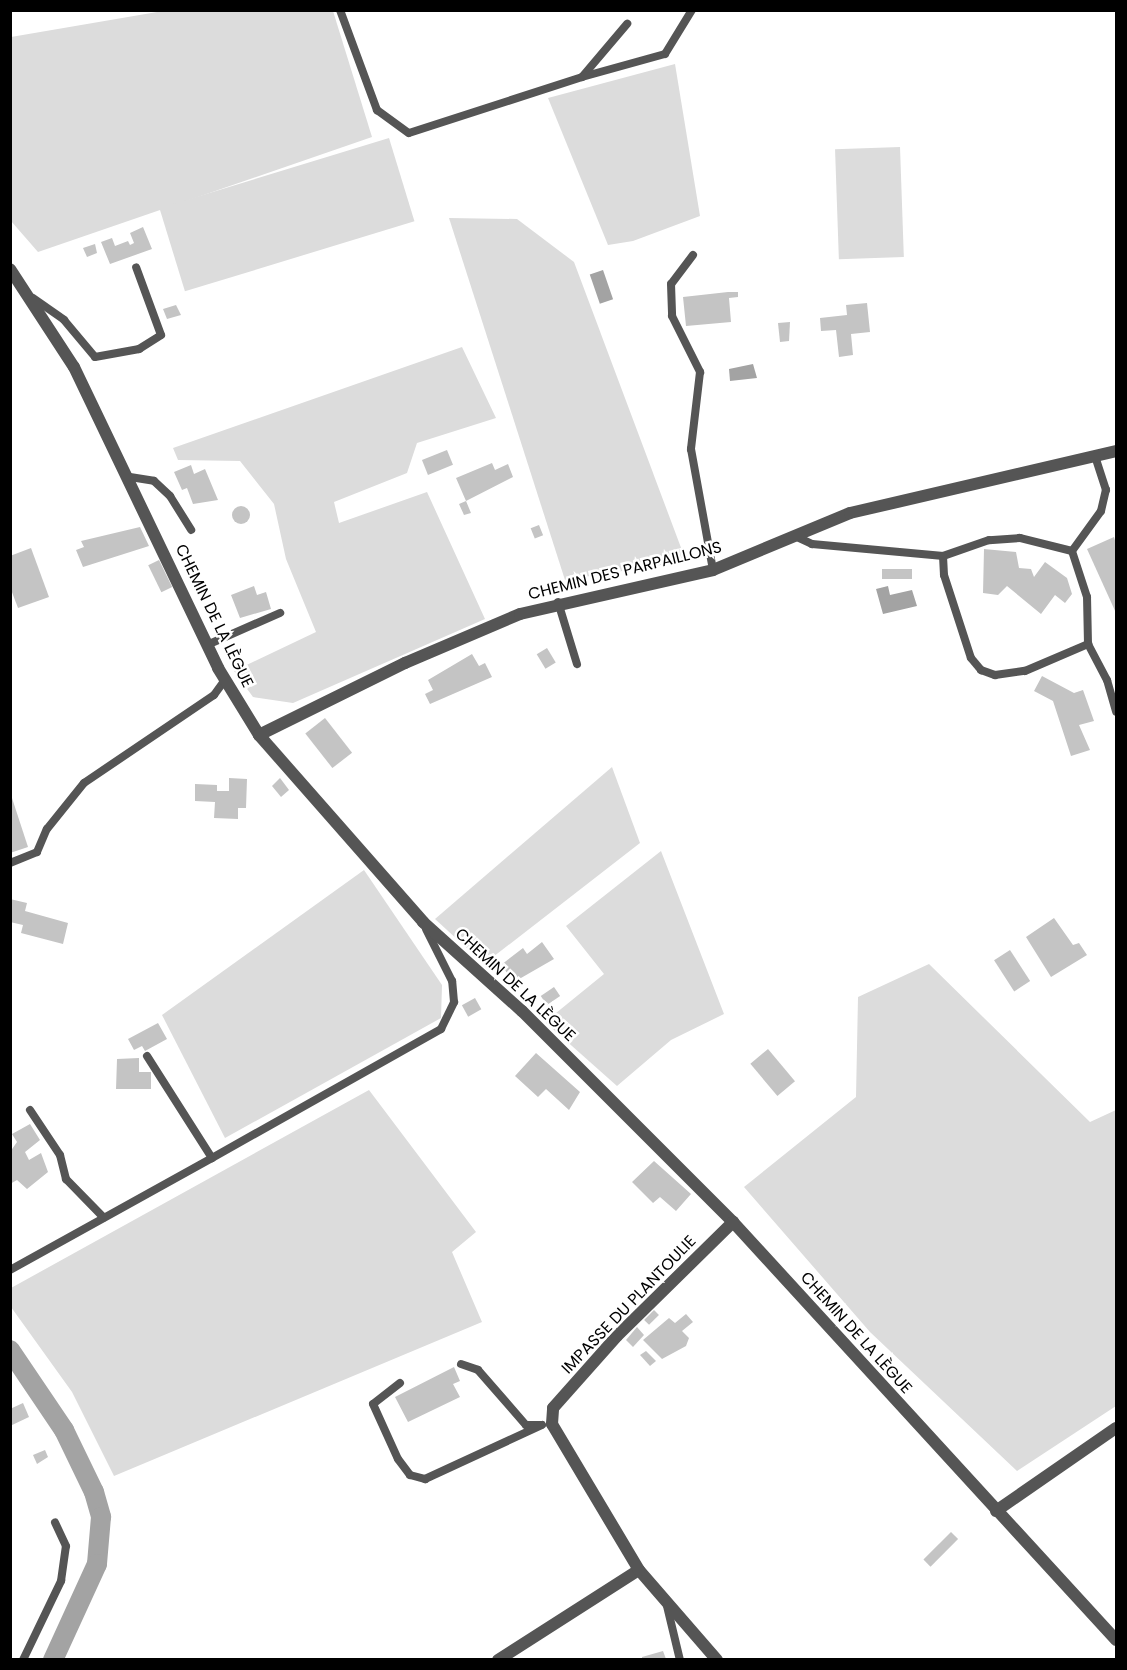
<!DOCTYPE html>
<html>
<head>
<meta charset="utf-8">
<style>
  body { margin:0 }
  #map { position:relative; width:1127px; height:1670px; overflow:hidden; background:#fff; font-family:Poppins,sans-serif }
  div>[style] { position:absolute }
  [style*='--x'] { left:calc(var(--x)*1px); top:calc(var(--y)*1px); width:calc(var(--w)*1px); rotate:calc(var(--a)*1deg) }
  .green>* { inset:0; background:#dcdcdc; transform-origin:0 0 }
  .water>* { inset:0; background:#a3a3a3; transform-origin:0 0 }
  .canal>* { height:20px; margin:-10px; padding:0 10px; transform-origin:10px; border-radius:10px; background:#a3a3a3 }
  .building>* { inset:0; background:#c4c4c4; transform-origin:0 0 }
  .round { border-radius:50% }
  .lane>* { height:8px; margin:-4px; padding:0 4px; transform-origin:4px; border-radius:4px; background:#555 }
  .street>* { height:12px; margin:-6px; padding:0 6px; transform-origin:6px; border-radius:6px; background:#555 }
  span { translate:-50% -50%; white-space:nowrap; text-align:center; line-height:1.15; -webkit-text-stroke:5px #fff; paint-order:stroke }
  .street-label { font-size:16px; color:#000 }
  .frame { position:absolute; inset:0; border:12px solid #000; pointer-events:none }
</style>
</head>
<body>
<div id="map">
  <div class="green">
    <div style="clip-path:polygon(163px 11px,333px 11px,372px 137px,38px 252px,11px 221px,11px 37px)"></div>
    <div style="clip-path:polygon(675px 64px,700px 216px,633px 241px,608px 245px,548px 98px)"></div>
    <div style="left:389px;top:138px;width:87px;height:240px;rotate:73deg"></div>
    <div style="left:900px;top:147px;width:110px;height:65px;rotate:88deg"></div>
    <div style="clip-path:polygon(449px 218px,517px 219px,574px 262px,686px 561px,565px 580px)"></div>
    <div style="clip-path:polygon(462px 347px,496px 418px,417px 443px,407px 473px,334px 502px,339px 523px,427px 492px,485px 619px,293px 703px,253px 697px,234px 671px,316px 632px,286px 559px,274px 504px,240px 461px,178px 460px,173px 448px)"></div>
    <div style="clip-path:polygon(612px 767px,640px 843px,484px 964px,435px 919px)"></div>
    <div style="clip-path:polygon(661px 851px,724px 1014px,671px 1040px,617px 1086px,545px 1022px,604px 974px,566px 926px)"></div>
    <div style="clip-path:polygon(364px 870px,442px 985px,441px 1018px,225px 1138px,162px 1015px)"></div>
    <div style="clip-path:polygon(929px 964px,1090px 1122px,1116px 1110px,1116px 1406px,1017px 1471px,870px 1332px,744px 1187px,856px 1097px,858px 997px)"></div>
    <div style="clip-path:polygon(369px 1090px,476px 1232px,452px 1252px,482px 1322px,114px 1476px,72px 1392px,11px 1307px,11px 1288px)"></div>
  </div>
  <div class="water">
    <div style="left:603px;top:270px;width:31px;height:14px;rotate:71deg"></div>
    <div style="clip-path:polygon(753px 364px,757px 378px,730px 381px,729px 369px)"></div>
    <div style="clip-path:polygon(888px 586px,890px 595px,912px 590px,917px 606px,883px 614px,876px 589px)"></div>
  </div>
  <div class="canal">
    <div style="--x:10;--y:1350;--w:97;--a:56"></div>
    <div style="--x:64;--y:1430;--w:69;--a:64.2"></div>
    <div style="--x:94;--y:1492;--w:26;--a:74"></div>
    <div style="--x:101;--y:1517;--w:47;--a:94.9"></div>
    <div style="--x:97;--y:1564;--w:106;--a:114.6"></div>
  </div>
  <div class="building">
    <div style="clip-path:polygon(143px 227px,152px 249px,110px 264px,101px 242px,112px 238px,115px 246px,128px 241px,130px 245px,134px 243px,130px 233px)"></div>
    <div style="clip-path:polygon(95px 244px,97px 253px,87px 257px,83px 248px)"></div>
    <div style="clip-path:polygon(728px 292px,738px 292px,738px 297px,729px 298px,731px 322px,686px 326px,683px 297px)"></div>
    <div style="clip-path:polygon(867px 303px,870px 332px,851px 334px,853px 355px,839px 357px,836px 330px,821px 331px,820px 318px,847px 315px,846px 305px)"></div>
    <div style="clip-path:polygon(176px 305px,181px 315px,167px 319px,163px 309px)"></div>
    <div style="clip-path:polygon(790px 322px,789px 341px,780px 342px,778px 323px)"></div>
    <div style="left:447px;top:450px;width:16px;height:27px;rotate:68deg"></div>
    <div style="clip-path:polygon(492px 463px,495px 470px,508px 464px,513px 477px,466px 501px,471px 513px,464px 515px,459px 504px,466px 501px,456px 478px)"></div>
    <div style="clip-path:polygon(191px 465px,194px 474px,205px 469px,218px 500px,193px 504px,187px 488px,182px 490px,174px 472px)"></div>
    <div class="round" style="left:232px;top:506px;width:18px;height:18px"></div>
    <div style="left:539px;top:525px;width:11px;height:9px;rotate:68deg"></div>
    <div style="clip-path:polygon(140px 527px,149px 546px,83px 567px,76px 550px,84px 547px,81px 541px)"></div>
    <div style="clip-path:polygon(1114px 537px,1116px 544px,1116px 613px,1087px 549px)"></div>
    <div style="clip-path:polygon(31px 548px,49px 597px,18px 608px,10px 587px,10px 556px)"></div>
    <div style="clip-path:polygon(984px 549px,1016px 552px,1019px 568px,1031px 569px,1034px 577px,1045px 562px,1067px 578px,1072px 594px,1065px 603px,1055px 595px,1041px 614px,1007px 586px,998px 595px,983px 593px)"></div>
    <div style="left:159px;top:560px;width:30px;height:12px;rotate:64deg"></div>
    <div style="left:912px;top:569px;width:10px;height:30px;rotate:90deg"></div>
    <div style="clip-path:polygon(254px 586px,257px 595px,266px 592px,271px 609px,240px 618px,231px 595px)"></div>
    <div style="left:547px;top:648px;width:17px;height:12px;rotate:59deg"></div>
    <div style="clip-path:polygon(472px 654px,479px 666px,485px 663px,492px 677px,430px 704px,425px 694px,433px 690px,428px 680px)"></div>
    <div style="clip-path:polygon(1042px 676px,1074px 693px,1083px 690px,1094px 721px,1079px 725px,1090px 750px,1071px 756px,1053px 701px,1034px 691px)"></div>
    <div style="left:325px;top:718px;width:44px;height:25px;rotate:52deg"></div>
    <div style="clip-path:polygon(229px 778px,247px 779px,246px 808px,238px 808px,238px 819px,214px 818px,215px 802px,195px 801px,195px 784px,217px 785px,217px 791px,229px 791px)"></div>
    <div style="clip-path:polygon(280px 778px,289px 790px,281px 797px,272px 786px)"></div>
    <div style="clip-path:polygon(11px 795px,28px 847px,10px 853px,10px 796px)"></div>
    <div style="clip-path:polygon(10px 899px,27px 903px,25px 911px,68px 923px,63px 944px,21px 933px,23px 925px,10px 922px)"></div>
    <div style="clip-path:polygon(1054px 918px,1073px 945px,1079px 943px,1087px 955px,1051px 977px,1026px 937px)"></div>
    <div style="clip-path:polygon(542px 942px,554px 959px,514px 982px,501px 965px,523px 948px,527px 954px)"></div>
    <div style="left:1010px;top:950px;width:37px;height:19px;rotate:57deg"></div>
    <div style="left:554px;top:987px;width:11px;height:16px;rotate:56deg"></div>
    <div style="left:475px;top:998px;width:13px;height:15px;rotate:61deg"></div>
    <div style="clip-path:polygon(158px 1023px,167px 1039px,145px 1051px,142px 1046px,134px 1050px,128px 1039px)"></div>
    <div style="left:768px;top:1049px;width:42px;height:23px;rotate:50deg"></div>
    <div style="clip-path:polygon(536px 1053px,580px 1092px,569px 1110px,546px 1089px,538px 1097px,515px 1076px)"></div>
    <div style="clip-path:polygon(139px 1058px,139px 1072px,151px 1072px,151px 1089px,116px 1089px,117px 1059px)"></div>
    <div style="clip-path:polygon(30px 1124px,40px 1140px,25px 1152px,29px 1160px,41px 1153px,48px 1172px,27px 1189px,17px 1180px,10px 1184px,10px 1152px,17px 1142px,12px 1134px)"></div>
    <div style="clip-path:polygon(654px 1161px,691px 1194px,676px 1211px,660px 1197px,653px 1203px,632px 1182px)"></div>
    <div style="left:654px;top:1310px;width:7px;height:14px;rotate:45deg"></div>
    <div style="clip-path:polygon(686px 1314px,693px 1322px,682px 1331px,689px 1338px,686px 1346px,662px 1359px,643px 1340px,669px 1318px,675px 1323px)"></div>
    <div style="clip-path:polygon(637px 1327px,644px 1335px,633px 1347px,626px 1340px)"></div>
    <div style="clip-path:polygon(646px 1351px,656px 1361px,650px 1366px,640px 1355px)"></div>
    <div style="clip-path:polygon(454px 1367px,460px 1381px,453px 1384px,460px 1397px,408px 1422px,395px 1397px)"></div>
    <div style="clip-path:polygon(23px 1403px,29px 1417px,10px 1426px,10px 1409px)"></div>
    <div style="clip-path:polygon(45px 1450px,48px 1457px,37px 1464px,33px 1455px)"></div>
    <div style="left:951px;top:1532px;width:10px;height:39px;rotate:45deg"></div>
    <div style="clip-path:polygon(663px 1651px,666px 1659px,642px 1659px,642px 1657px)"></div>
  </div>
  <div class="lane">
    <div style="--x:340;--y:10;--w:107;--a:69.7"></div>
    <div style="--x:377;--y:110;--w:39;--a:36"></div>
    <div style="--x:409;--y:133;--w:182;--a:-17.9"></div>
    <div style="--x:582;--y:77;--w:70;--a:-49.7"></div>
    <div style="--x:582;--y:77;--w:86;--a:-15.5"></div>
    <div style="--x:665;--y:54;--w:52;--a:-58.5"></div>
    <div style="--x:693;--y:255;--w:36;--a:127"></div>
    <div style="--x:671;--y:284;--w:32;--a:88"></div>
    <div style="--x:672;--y:316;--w:63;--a:63.4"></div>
    <div style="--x:700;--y:372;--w:78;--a:96.7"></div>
    <div style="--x:691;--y:449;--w:123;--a:79.7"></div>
    <div style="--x:33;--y:298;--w:38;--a:35"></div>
    <div style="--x:64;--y:320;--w:48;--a:50"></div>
    <div style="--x:95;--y:357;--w:45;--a:-10.3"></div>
    <div style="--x:139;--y:349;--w:26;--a:-32"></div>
    <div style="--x:161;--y:335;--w:72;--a:-110.2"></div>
    <div style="--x:130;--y:477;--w:24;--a:9"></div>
    <div style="--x:154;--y:481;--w:22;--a:43"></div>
    <div style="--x:170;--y:496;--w:40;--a:58"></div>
    <div style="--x:795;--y:536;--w:19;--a:25"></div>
    <div style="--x:812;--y:544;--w:132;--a:5.2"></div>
    <div style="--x:1072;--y:551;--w:54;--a:-166"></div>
    <div style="--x:1020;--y:538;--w:31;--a:176"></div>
    <div style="--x:989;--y:540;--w:49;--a:160.8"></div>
    <div style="--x:943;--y:556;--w:19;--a:87"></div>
    <div style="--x:944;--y:575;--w:87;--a:72"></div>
    <div style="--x:971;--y:658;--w:16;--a:50"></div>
    <div style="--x:981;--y:670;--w:15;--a:20"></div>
    <div style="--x:995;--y:675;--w:30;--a:-8"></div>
    <div style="--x:1025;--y:671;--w:69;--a:-23.2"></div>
    <div style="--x:1088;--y:644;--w:47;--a:-91.2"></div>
    <div style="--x:1087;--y:597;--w:48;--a:-108.1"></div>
    <div style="--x:1072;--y:551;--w:49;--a:-54.1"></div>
    <div style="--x:1101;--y:511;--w:22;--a:-77"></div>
    <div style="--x:1106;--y:490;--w:36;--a:-108"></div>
    <div style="--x:558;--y:602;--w:65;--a:73"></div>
    <div style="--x:1088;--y:644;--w:41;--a:62.2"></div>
    <div style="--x:1107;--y:680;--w:33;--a:74"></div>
    <div style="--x:207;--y:645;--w:80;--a:-23.7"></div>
    <div style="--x:10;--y:863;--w:29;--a:-22"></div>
    <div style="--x:37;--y:852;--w:25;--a:-67"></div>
    <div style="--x:47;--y:829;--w:59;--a:-51.2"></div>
    <div style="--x:84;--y:783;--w:157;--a:-34.1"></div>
    <div style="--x:214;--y:695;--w:19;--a:-54"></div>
    <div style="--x:147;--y:1056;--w:121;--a:57.5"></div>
    <div style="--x:212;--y:1158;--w:263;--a:-29.4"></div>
    <div style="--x:441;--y:1029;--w:30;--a:-64"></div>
    <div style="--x:454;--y:1002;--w:21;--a:-95"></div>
    <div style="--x:452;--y:981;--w:58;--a:-116.6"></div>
    <div style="--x:30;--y:1110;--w:54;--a:56.3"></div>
    <div style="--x:60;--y:1155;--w:25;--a:76"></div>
    <div style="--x:66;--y:1179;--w:54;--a:45.7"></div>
    <div style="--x:10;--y:1270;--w:231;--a:-29"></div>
    <div style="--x:461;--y:1364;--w:18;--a:19"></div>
    <div style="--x:478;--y:1370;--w:73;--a:48.9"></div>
    <div style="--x:526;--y:1425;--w:15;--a:0"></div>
    <div style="--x:400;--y:1383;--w:34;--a:142"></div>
    <div style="--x:373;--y:1404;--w:60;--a:65.6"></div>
    <div style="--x:398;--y:1459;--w:20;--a:53"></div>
    <div style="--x:410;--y:1475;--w:16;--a:15"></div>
    <div style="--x:425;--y:1479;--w:129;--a:-24.8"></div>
    <div style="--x:667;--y:1606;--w:56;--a:76.5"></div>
    <div style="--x:23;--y:1660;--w:88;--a:-64.3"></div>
    <div style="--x:61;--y:1581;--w:35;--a:-82"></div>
    <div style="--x:66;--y:1546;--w:26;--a:-115"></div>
  </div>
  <div class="street">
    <div style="--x:10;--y:269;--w:117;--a:56.9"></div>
    <div style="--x:74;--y:367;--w:334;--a:64.4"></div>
    <div style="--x:218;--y:668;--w:79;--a:58.5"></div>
    <div style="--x:259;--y:735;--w:249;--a:48.7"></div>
    <div style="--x:423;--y:922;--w:133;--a:42"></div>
    <div style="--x:522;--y:1011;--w:298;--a:45"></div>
    <div style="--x:733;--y:1222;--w:567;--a:47.5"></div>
    <div style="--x:259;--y:735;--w:163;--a:-26.3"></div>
    <div style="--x:405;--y:663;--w:125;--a:-23.1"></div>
    <div style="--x:520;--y:614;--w:198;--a:-12.8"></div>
    <div style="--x:713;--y:570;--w:148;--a:-22.6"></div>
    <div style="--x:850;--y:513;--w:273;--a:-13.1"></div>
    <div style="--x:996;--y:1511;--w:146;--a:-34.7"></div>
    <div style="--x:498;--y:1660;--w:167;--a:-32.6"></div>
    <div style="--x:717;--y:1660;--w:119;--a:-130.9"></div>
    <div style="--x:639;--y:1570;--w:170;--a:-120.8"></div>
    <div style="--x:552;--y:1424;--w:16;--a:-86"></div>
    <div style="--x:553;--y:1408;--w:96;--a:-48.4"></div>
    <div style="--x:617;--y:1336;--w:163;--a:-44.5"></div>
  </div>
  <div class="street-label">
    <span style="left:625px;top:571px;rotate:-14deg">CHEMIN DES PARPAILLONS</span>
    <span style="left:214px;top:616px;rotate:64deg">CHEMIN DE LA LÈGUE</span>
    <span style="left:515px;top:985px;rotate:43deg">CHEMIN DE LA LÈGUE</span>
    <span style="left:629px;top:1305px;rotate:-46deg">IMPASSE DU PLANTOULIE</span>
    <span style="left:856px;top:1333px;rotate:48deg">CHEMIN DE LA LÈGUE</span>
  </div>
  <div class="frame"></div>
</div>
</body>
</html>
